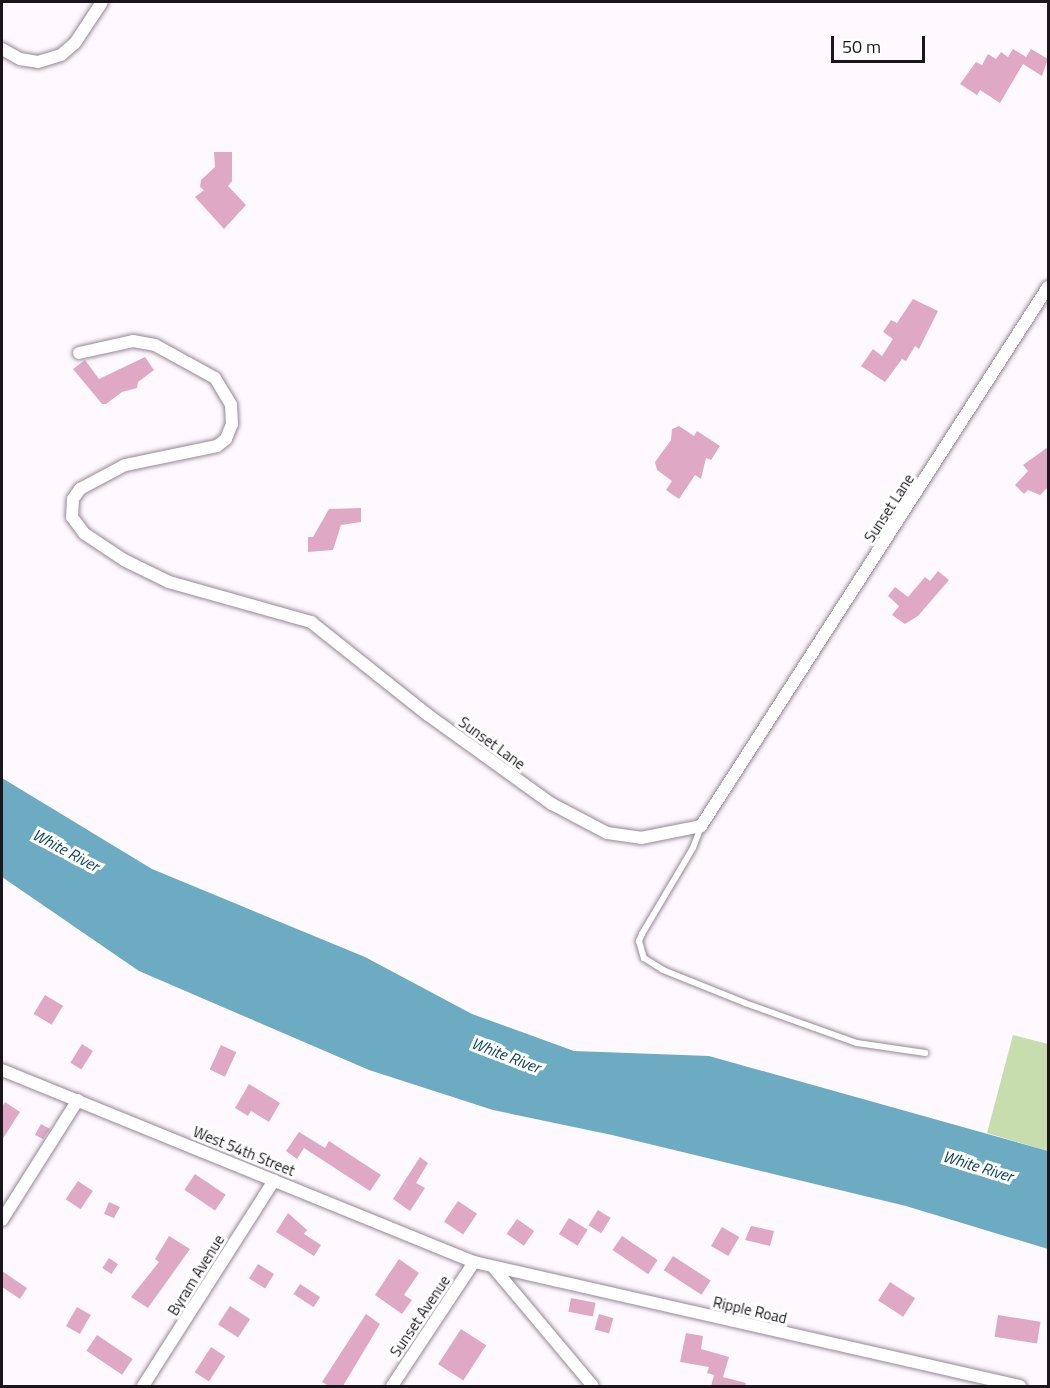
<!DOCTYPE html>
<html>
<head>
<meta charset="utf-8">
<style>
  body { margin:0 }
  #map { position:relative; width:1050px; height:1388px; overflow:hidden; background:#fef9fe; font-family:"Titillium Web",sans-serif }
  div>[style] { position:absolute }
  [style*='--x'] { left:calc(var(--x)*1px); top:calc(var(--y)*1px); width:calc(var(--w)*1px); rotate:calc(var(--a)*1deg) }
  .green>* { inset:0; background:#c8ddae }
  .water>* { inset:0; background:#6cabc2 }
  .building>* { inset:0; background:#dfa9c6; transform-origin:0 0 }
  .roads { filter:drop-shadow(0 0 2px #948794) drop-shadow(0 0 2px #948794) }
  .lane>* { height:6px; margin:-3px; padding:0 3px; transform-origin:3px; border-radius:3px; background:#fff }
  .street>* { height:12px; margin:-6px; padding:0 6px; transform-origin:6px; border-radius:6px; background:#fff }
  span { translate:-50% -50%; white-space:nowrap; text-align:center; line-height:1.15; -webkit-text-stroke:6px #fff; paint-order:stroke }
  .street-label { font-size:15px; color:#1a161b }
  .water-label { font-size:16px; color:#0d4556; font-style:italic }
  .frame { position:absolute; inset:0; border:3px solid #1a161b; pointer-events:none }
  .scale { position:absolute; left:831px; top:36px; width:94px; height:27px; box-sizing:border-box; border:3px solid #1a161b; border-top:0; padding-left:8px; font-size:18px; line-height:21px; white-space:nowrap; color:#1a161b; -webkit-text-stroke:4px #fff; paint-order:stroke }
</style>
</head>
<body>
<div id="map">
  <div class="green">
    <div style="clip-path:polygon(1013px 1035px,1048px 1044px,1048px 1151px,987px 1133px)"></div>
  </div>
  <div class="water">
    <div style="clip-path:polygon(2px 778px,152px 869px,365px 957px,472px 1014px,574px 1051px,709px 1056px,1048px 1151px,1048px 1249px,906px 1206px,612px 1135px,493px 1110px,369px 1070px,139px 971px,2px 877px)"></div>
  </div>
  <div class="building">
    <div style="clip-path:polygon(1013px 49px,1026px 57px,1031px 49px,1048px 59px,1042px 76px,1023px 64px,1000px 103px,980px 90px,977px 95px,960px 84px,976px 62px,982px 65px,988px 54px,996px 59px,1001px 52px,1008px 57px)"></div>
    <div style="clip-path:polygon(214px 152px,232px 152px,232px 181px,228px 186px,246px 205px,224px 229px,195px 197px,204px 190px,200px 187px,201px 180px,215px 167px)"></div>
    <div style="clip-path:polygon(913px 299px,938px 311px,919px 349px,915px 346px,906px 361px,902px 359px,885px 382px,861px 366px,873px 349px,882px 356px,893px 339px,883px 332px,891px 320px,897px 323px)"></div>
    <div style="clip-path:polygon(145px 357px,154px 370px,138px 382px,137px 388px,122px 392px,106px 404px,102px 404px,73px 369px,85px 360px,99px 379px)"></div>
    <div style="clip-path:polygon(679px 426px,694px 436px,697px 431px,720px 446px,711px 460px,706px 458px,701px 479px,695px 475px,679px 499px,666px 490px,672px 481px,657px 470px,655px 462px,671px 440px,672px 429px)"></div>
    <div style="clip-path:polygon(1048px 447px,1048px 487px,1040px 495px,1028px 490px,1024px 494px,1015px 485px,1028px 471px,1023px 465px)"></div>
    <div style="clip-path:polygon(361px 508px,361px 522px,341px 525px,333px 550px,308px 552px,308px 537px,313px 537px,329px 509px)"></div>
    <div style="clip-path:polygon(938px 571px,949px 580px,918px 616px,905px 624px,892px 615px,899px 606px,888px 596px,895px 587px,908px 597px,925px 577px,930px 581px)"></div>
    <div style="left:45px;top:995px;width:21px;height:22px;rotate:31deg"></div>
    <div style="left:82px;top:1044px;width:13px;height:22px;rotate:32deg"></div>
    <div style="left:221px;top:1045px;width:17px;height:27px;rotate:25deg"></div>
    <div style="clip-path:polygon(249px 1084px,280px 1103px,269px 1122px,251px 1111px,248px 1116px,235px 1108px)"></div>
    <div style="clip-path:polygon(5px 1102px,20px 1112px,2px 1140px,2px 1107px)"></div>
    <div style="clip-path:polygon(41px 1124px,50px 1129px,43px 1139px,35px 1135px)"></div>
    <div style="clip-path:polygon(299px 1132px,325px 1148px,329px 1141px,381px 1175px,370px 1191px,304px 1148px,297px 1159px,286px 1151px)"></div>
    <div style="clip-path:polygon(420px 1157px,428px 1163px,416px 1183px,425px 1188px,410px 1211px,393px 1199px)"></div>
    <div style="left:195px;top:1174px;width:37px;height:19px;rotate:34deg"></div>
    <div style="left:78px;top:1181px;width:18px;height:22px;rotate:34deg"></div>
    <div style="left:458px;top:1201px;width:23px;height:25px;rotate:34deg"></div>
    <div style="clip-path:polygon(109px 1202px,120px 1207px,114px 1218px,104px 1214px)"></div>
    <div style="left:598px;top:1210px;width:15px;height:18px;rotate:32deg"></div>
    <div style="clip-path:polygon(288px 1213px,307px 1230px,304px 1234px,321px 1245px,314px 1256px,276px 1232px)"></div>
    <div style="left:569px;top:1218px;width:22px;height:19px;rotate:32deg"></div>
    <div style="left:517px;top:1219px;width:21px;height:18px;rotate:35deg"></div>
    <div style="clip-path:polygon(751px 1226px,774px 1231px,770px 1246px,745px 1240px)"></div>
    <div style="left:722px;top:1227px;width:20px;height:22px;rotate:30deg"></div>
    <div style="clip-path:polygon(169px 1236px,190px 1249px,148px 1308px,131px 1297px,159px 1262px,155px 1259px)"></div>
    <div style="left:622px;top:1236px;width:43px;height:17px;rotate:34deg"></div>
    <div style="left:673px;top:1256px;width:45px;height:17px;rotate:33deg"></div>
    <div style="left:109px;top:1258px;width:11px;height:12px;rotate:34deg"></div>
    <div style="clip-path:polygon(399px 1259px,419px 1273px,404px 1295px,412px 1300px,402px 1314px,375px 1295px)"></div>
    <div style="left:258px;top:1264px;width:19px;height:17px;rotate:32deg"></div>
    <div style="clip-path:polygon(2px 1271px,27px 1288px,20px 1299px,2px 1287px)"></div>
    <div style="left:890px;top:1282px;width:30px;height:22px;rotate:33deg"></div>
    <div style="left:300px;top:1284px;width:24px;height:12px;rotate:33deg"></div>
    <div style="left:571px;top:1298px;width:25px;height:14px;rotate:11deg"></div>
    <div style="left:230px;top:1306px;width:24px;height:22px;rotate:33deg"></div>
    <div style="left:77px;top:1307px;width:16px;height:22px;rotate:30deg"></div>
    <div style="clip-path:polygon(366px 1314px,380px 1324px,343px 1386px,329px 1386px,322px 1382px)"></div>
    <div style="left:599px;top:1314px;width:15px;height:16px;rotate:16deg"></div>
    <div style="left:998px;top:1315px;width:43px;height:22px;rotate:9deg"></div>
    <div style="left:461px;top:1329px;width:30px;height:42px;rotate:33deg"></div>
    <div style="clip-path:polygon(686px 1333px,703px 1336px,701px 1349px,729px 1357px,723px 1377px,746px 1383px,745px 1386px,711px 1386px,714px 1375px,707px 1373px,709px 1367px,680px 1362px)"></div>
    <div style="left:97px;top:1335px;width:43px;height:19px;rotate:34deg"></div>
    <div style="left:211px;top:1347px;width:17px;height:30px;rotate:33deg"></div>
  </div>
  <div class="roads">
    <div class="lane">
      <div style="--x:701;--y:827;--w:22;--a:111"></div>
      <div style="--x:693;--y:848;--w:100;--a:120.7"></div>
      <div style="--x:642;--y:934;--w:8;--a:113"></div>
      <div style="--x:639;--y:941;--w:18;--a:74"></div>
      <div style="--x:644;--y:958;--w:22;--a:32"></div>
      <div style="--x:663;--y:970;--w:88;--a:21.9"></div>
      <div style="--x:745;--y:1003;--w:119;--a:19.7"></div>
      <div style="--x:857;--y:1043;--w:69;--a:8.4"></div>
    </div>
    <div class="street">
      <div style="--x:2;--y:49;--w:21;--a:29"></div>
      <div style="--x:20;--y:59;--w:18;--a:9"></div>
      <div style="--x:38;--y:62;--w:24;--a:-17"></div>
      <div style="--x:61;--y:55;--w:18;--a:-41"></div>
      <div style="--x:75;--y:43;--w:49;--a:-56.6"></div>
      <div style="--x:79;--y:353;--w:55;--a:-12.5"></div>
      <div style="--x:133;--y:341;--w:22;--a:10"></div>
      <div style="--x:155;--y:345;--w:68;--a:28.8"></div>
      <div style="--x:215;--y:378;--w:31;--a:59"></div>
      <div style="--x:231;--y:405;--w:19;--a:87"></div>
      <div style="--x:232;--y:424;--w:16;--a:112"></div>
      <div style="--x:226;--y:439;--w:11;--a:142"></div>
      <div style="--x:217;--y:446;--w:94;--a:168.3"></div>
      <div style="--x:125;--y:465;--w:51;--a:151.9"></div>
      <div style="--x:80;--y:489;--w:12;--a:125"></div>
      <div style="--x:73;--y:499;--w:18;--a:93"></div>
      <div style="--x:72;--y:517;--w:21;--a:53"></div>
      <div style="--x:85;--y:534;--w:47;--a:33.7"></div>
      <div style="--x:124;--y:560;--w:50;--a:26.1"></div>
      <div style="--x:169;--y:582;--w:148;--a:15.7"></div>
      <div style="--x:311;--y:622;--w:149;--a:38.5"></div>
      <div style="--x:428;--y:715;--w:153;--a:35.7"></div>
      <div style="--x:552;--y:804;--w:62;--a:27.8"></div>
      <div style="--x:607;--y:833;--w:34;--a:8"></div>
      <div style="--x:641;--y:838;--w:61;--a:-11.3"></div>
      <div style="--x:701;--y:826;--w:641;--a:-57.23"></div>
      <div style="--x:2;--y:1070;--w:510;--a:22.14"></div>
      <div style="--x:474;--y:1262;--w:560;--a:12.8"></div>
      <div style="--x:2;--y:1220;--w:142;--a:-57.7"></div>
      <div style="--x:493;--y:1267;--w:155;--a:50"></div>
      <div style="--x:143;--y:1386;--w:244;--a:-57.5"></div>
      <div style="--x:392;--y:1386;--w:149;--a:-56.5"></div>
    </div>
  </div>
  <div class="street-label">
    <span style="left:889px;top:508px;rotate:-57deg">Sunset Lane</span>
    <span style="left:492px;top:743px;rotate:36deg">Sunset Lane</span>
    <span style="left:244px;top:1151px;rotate:22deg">West 54th Street</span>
    <span style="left:196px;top:1275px;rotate:-58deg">Byram Avenue</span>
    <span style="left:750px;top:1310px;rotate:13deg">Ripple Road</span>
    <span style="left:420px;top:1316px;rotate:-56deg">Sunset Avenue</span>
  </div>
  <div class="water-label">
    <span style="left:66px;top:850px;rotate:28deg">White River</span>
    <span style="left:506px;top:1055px;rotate:21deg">White River</span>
    <span style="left:978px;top:1166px;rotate:17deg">White River</span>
  </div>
  <div class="frame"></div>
  <div class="scale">50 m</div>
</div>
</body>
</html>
